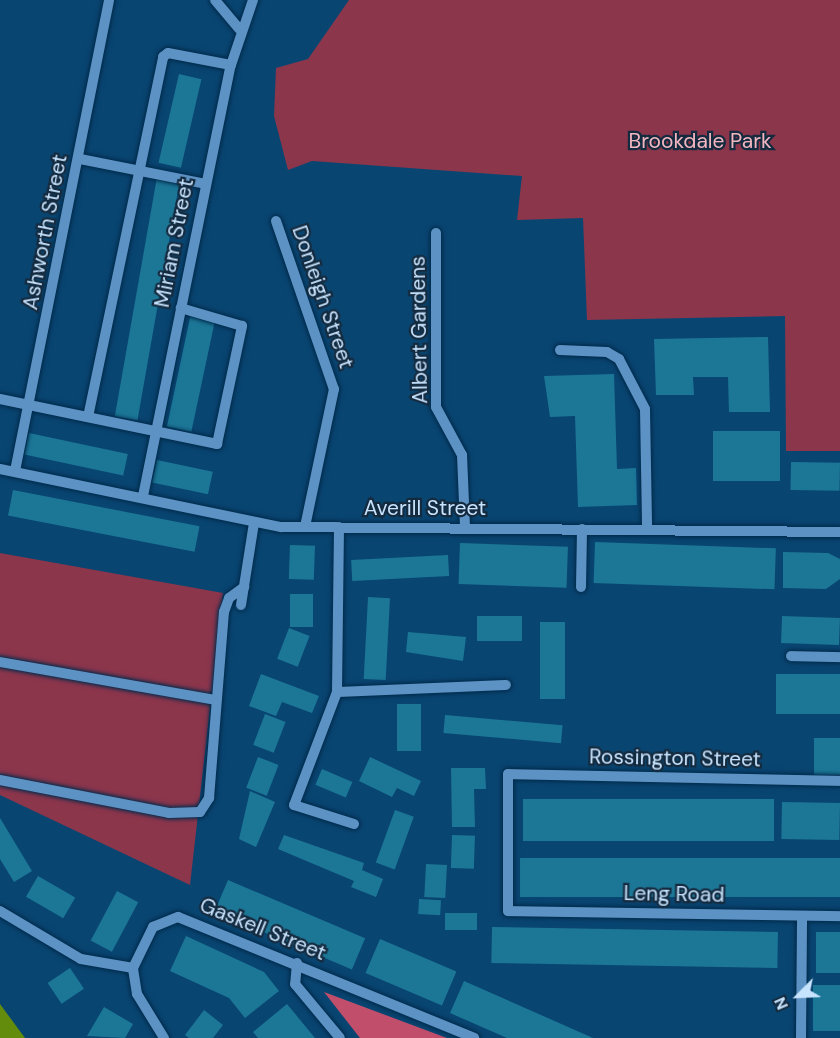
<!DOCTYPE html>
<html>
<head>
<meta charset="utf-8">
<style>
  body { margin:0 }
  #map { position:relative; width:840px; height:1038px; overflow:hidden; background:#094571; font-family:"DM Sans",sans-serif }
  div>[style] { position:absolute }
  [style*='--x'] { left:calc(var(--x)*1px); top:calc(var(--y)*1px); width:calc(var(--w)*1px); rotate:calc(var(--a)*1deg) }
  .green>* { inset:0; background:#8c364c }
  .forest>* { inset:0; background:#c14f6b }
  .water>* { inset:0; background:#648c0c }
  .building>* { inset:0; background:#1c7797; transform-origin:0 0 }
  .roads { filter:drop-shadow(0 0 2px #002a4b) drop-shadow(0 0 2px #002a4b) }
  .minor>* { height:10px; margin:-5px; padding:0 5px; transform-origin:5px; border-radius:5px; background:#5d93c4 }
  span { translate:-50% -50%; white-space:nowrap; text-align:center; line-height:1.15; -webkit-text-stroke:4.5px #142a3e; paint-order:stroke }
  .park-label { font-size:21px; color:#f3b7c1 }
  .street-label { font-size:21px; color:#c7e3fe }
  .north { position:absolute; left:768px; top:966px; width:60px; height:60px; -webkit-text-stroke:4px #142a3e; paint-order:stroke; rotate:246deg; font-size:16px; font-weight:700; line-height:24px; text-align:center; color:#c7e3fe }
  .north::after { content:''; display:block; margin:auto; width:21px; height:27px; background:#c7e3fe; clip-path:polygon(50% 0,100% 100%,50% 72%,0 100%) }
</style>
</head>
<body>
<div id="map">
  <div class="green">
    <div style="clip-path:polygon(349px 0,840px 0,840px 451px,786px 451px,785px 316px,587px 320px,583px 218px,517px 220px,522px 176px,312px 161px,288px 170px,274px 116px,276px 68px,308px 59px)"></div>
    <div style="clip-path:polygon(0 553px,223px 593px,190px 885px,0 795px)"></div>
  </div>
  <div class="forest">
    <div style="clip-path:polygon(324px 992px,447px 1038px,360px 1038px)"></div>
  </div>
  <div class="water">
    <div style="clip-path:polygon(0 1004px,25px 1038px,0 1038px)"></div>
  </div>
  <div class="building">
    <div style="left:179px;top:74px;width:23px;height:91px;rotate:13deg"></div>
    <div style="left:157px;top:177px;width:23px;height:243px;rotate:10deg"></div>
    <div style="left:191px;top:313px;width:25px;height:116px;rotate:12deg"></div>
    <div style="clip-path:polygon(768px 337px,770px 412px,729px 412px,728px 377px,693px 377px,694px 395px,656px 395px,654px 339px)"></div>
    <div style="clip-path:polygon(614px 374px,617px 469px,636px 468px,637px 505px,578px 507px,575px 416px,550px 417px,544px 376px)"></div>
    <div style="left:713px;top:431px;width:67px;height:50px"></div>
    <div style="left:29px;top:433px;width:101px;height:22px;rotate:12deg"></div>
    <div style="left:157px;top:460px;width:57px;height:23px;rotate:12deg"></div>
    <div style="left:791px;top:462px;width:49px;height:28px;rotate:1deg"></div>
    <div style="left:13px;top:490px;width:190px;height:26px;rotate:11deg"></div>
    <div style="left:595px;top:542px;width:181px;height:41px;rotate:2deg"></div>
    <div style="left:460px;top:543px;width:108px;height:41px;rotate:2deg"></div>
    <div style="left:290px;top:545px;width:25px;height:34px;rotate:2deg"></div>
    <div style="clip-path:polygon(783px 552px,828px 553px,840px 559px,840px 579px,826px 589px,783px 588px)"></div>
    <div style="left:448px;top:555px;width:21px;height:97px;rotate:87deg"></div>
    <div style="left:290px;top:594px;width:23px;height:33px"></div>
    <div style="left:368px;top:597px;width:22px;height:82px;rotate:3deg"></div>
    <div style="left:522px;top:616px;width:25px;height:45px;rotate:90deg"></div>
    <div style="left:782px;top:616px;width:58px;height:27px;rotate:2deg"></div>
    <div style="left:540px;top:622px;width:25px;height:77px"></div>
    <div style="left:289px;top:628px;width:22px;height:33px;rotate:21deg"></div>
    <div style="clip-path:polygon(408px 632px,466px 637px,463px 661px,406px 652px)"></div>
    <div style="clip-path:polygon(261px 674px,319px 696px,312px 713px,282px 702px,276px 716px,249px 706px)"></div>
    <div style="left:776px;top:674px;width:64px;height:40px"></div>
    <div style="left:397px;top:704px;width:24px;height:47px"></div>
    <div style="left:265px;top:714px;width:22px;height:33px;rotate:21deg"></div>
    <div style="left:445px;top:715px;width:118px;height:18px;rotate:5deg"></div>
    <div style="left:814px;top:738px;width:26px;height:37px"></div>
    <div style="left:258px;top:757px;width:22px;height:33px;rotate:21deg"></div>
    <div style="clip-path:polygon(370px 757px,421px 781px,414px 796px,397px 788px,392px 797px,359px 781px)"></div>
    <div style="clip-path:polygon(451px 768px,485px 768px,486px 789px,474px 789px,475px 827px,452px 827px)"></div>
    <div style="left:322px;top:769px;width:33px;height:17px;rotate:23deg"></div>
    <div style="clip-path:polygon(250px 791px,275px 802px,256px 847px,239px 839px)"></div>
    <div style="left:523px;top:799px;width:251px;height:42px"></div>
    <div style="left:782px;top:802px;width:58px;height:37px;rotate:1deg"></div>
    <div style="left:395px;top:810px;width:20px;height:56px;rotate:20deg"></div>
    <div style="clip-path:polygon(0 818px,32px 871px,14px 882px,0 859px)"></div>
    <div style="clip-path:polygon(284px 835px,364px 863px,362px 870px,383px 879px,376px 897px,351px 887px,354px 881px,278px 849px)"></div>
    <div style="left:452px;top:835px;width:23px;height:33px;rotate:2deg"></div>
    <div style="left:520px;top:858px;width:320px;height:39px"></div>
    <div style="left:426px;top:864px;width:21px;height:33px;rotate:3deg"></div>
    <div style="left:38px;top:876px;width:43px;height:24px;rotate:30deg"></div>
    <div style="left:228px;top:880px;width:149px;height:34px;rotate:23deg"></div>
    <div style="left:117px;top:891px;width:24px;height:56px;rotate:28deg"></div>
    <div style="left:419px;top:899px;width:22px;height:15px;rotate:3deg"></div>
    <div style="left:445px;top:913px;width:32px;height:17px"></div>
    <div style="left:492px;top:927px;width:286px;height:36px;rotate:1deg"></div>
    <div style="left:816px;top:932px;width:24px;height:41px"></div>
    <div style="clip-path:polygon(186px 936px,264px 972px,279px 991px,245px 1018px,229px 998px,170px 971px)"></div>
    <div style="left:380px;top:939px;width:83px;height:37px;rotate:23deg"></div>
    <div style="left:70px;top:968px;width:25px;height:27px;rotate:56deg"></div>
    <div style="clip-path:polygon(464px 981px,593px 1038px,507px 1038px,450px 1013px)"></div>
    <div style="left:840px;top:985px;width:46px;height:27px;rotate:90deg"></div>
    <div style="clip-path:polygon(287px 1004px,315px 1038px,258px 1038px,253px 1032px)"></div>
    <div style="clip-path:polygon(104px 1007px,133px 1024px,125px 1038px,87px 1036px)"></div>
    <div style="clip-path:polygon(204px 1010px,223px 1025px,213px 1038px,189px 1038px,185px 1035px)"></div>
  </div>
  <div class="roads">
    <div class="minor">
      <div style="--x:215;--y:0;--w:38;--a:50"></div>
      <div style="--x:80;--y:159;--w:128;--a:11.2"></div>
      <div style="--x:276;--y:221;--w:178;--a:71"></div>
      <div style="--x:334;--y:389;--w:141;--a:101.9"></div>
      <div style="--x:436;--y:233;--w:174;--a:90"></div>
      <div style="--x:436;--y:407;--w:55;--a:61.6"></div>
      <div style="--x:462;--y:455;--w:73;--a:87.6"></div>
      <div style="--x:560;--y:350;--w:47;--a:2.4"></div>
      <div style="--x:607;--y:352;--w:14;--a:30"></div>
      <div style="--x:619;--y:359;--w:56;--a:62.5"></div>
      <div style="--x:645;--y:409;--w:120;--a:89"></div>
      <div style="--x:0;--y:399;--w:222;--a:11.7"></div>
      <div style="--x:217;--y:444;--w:121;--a:-78"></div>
      <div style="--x:242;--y:326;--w:64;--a:-163.6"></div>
      <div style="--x:88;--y:417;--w:368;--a:-78.2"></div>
      <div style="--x:163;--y:57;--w:6;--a:-39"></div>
      <div style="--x:168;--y:53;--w:64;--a:10.8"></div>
      <div style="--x:0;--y:469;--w:287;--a:11.7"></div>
      <div style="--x:281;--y:527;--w:559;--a:0.51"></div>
      <div style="--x:15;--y:471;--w:480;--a:-78.7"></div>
      <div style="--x:143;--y:496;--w:440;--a:-78.5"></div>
      <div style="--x:231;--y:65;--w:69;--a:-71.3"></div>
      <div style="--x:339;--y:527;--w:165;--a:90.7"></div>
      <div style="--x:337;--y:692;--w:121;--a:110.8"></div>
      <div style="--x:294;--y:805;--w:63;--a:17.6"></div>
      <div style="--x:581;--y:587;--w:58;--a:-89"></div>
      <div style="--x:241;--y:605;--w:83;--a:-81"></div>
      <div style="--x:791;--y:656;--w:49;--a:1.2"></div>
      <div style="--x:0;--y:662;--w:219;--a:10"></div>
      <div style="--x:337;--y:692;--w:169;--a:-2.4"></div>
      <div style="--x:0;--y:780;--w:172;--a:11"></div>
      <div style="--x:169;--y:813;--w:31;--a:-2"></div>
      <div style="--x:200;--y:812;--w:17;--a:-57"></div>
      <div style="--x:209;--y:798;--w:187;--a:-85.4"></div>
      <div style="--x:224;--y:612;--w:15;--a:-70"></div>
      <div style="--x:229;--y:598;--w:19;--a:-36"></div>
      <div style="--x:840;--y:781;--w:332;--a:-178.8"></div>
      <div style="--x:508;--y:774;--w:137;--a:90"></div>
      <div style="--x:508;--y:911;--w:332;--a:0.9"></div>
      <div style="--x:0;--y:911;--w:94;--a:30.7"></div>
      <div style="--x:81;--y:959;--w:53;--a:9.8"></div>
      <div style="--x:297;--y:963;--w:21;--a:95"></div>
      <div style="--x:295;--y:984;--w:70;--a:50.2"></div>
      <div style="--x:164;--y:1038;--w:52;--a:-121.5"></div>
      <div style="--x:137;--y:994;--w:26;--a:-99"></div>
      <div style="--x:133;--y:968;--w:46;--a:-64"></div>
      <div style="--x:153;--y:927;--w:27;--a:-22"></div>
      <div style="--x:178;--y:917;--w:320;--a:22.2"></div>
      <div style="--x:801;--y:1038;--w:122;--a:-89.5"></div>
    </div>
  </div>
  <div class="park-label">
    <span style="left:700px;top:141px">Brookdale Park</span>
  </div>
  <div class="street-label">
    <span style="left:45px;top:232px;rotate:-79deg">Ashworth Street</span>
    <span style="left:174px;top:243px;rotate:-79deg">Miriam Street</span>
    <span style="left:323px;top:297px;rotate:71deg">Donleigh Street</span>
    <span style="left:419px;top:330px;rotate:-91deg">Albert Gardens</span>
    <span style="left:425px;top:508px">Averill Street</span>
    <span style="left:675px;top:758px;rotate:1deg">Rossington Street</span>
    <span style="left:674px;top:894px;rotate:1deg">Leng Road</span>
    <span style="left:263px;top:929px;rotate:22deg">Gaskell Street</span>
  </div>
  <div class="north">N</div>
</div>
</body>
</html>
